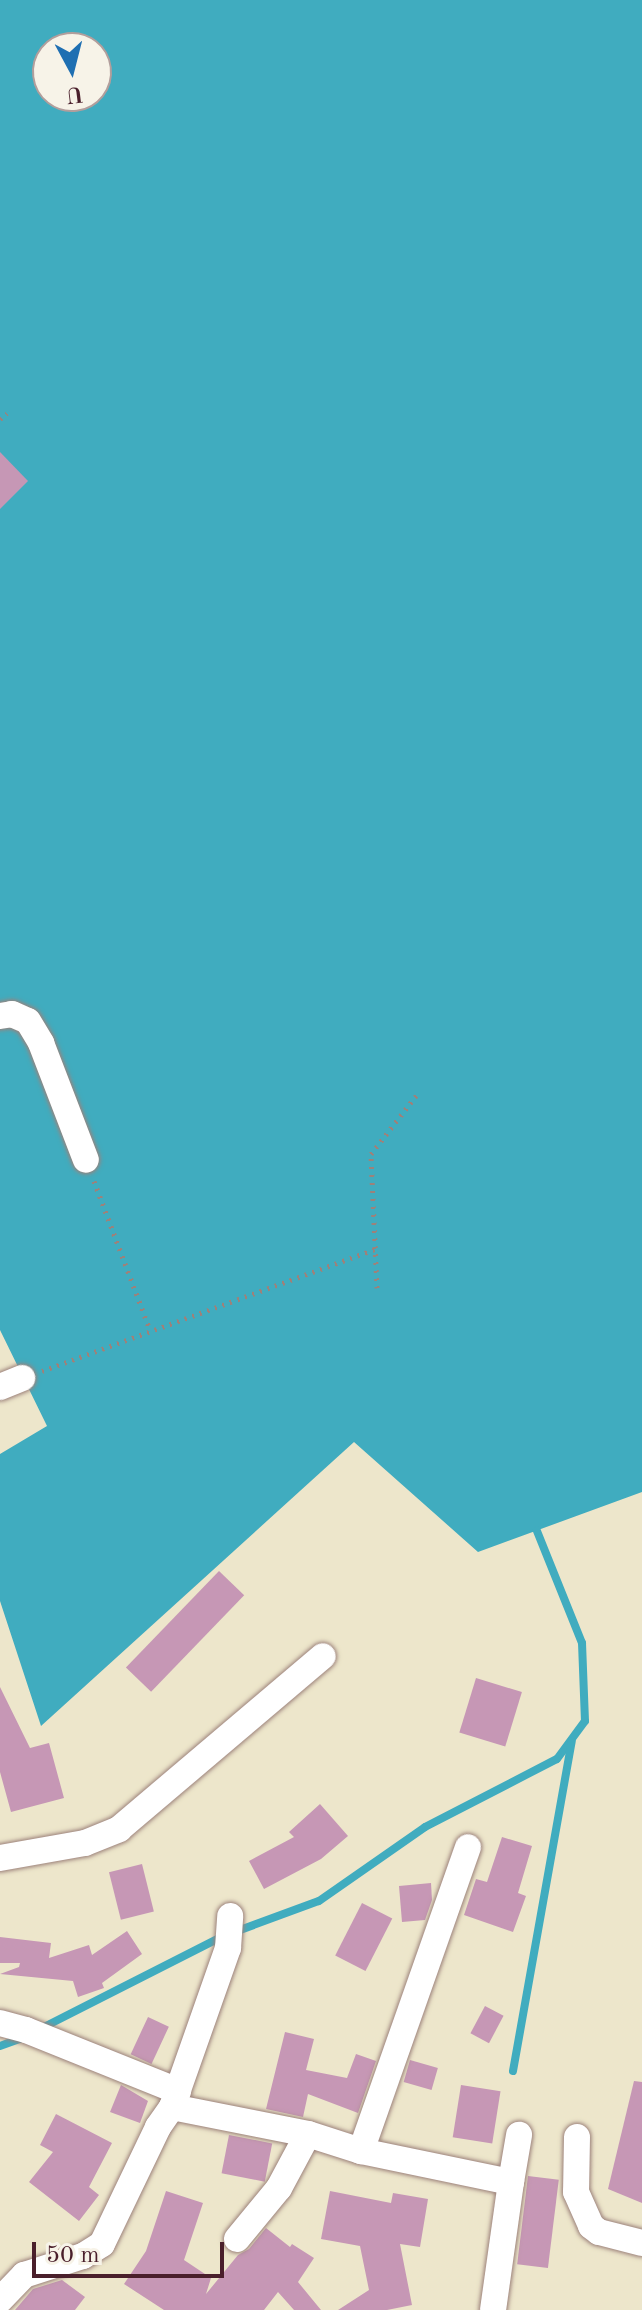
<!DOCTYPE html>
<html>
<head>
<meta charset="utf-8">
<style>
  body { margin:0 }
  #map { position:relative; width:642px; height:2310px; overflow:hidden; background:#ede6cb; font-family:"Old Standard TT",serif }
  div>[style] { position:absolute }
  [style*='--x'] { left:calc(var(--x)*1px); top:calc(var(--y)*1px); width:calc(var(--w)*1px); rotate:calc(var(--a)*1deg) }
  .water>* { inset:0; background:#40acbf }
  .stream>* { height:8px; margin:-4px; padding:0 4px; transform-origin:4px; border-radius:4px; background:#40acbf }
  .building>* { inset:0; background:#c697b5; transform-origin:0 0 }
  .path>* { height:5px; margin-top:-2.5px; transform-origin:0; background:repeating-linear-gradient(90deg,#9c827b 0 2px,transparent 0 8px) }
  .roads { filter:drop-shadow(0 0 2px #9c827b) drop-shadow(0 0 2px #9c827b) }
  .minor>* { height:26px; margin:-13px; padding:0 13px; transform-origin:13px; border-radius:13px; background:#fff }
  span { translate:-50% -50%; white-space:nowrap; text-align:center; line-height:1.15; -webkit-text-stroke:8px #f7f3e8; paint-order:stroke }
  .north { position:absolute; left:32px; top:32px; width:80px; height:80px; box-sizing:border-box; background:#f7f3e8; border:2px solid #b29e9c; border-radius:50%; rotate:173deg; font-size:22px; font-weight:700; line-height:32px; text-align:center; color:#4a1f2b }
  .north::after { content:''; display:block; margin:auto; width:28px; height:36px; background:#1f6fb2; clip-path:polygon(50% 0,100% 100%,50% 72%,0 100%) }
  .scale { position:absolute; left:32px; top:2242px; width:192px; height:36px; box-sizing:border-box; border:4px solid #4a1f2b; border-top:0; padding-left:10px; font-size:24px; line-height:28px; white-space:nowrap; color:#4a1f2b; -webkit-text-stroke:6px #f7f3e8; paint-order:stroke }
</style>
</head>
<body>
<div id="map">
  <div class="water">
    <div style="clip-path:polygon(evenodd,0 0,642px 0,642px 1492px,478px 1552px,354px 1442px,41px 1726px,0 1601px,0 1454px,47px 1426px,0 1330px,0 0,48px 48px,96px 48px,96px 96px,48px 96px,48px 48px)"></div>
  </div>
  <div class="stream">
    <div style="--x:40;--y:2029;--w:203;--a:-26.9"></div>
    <div style="--x:221;--y:1937;--w:104;--a:-20.2"></div>
    <div style="--x:319;--y:1901;--w:129;--a:-34.9"></div>
    <div style="--x:425;--y:1827;--w:148;--a:-27.3"></div>
    <div style="--x:557;--y:1759;--w:47;--a:-53.6"></div>
    <div style="--x:585;--y:1721;--w:78;--a:-92.2"></div>
    <div style="--x:582;--y:1643;--w:121;--a:-111.9"></div>
    <div style="--x:0;--y:2046;--w:23;--a:-20"></div>
    <div style="--x:513;--y:2071;--w:335;--a:-79.9"></div>
  </div>
  <div class="building">
    <div style="clip-path:polygon(0 452px,28px 481px,0 509px)"></div>
    <div style="left:219px;top:1571px;width:35px;height:134px;rotate:44deg"></div>
    <div style="left:476px;top:1678px;width:48px;height:57px;rotate:17deg"></div>
    <div style="clip-path:polygon(0 1687px,30px 1748px,49px 1743px,64px 1798px,11px 1812px,0 1772px)"></div>
    <div style="clip-path:polygon(320px 1804px,348px 1836px,321px 1859px,264px 1889px,249px 1861px,294px 1837px,289px 1832px)"></div>
    <div style="clip-path:polygon(502px 1837px,532px 1846px,518px 1893px,526px 1896px,513px 1932px,464px 1915px,476px 1879px,487px 1882px)"></div>
    <div style="left:142px;top:1864px;width:49px;height:34px;rotate:76deg"></div>
    <div style="clip-path:polygon(431px 1883px,432px 1900px,425px 1920px,402px 1922px,399px 1886px)"></div>
    <div style="left:362px;top:1903px;width:34px;height:59px;rotate:27deg"></div>
    <div style="clip-path:polygon(127px 1931px,142px 1954px,102px 1983px,104px 1988px,78px 1997px,73px 1981px,0 1974px,19px 1967px,20px 1963px,0 1963px,0 1937px,51px 1943px,49px 1958px,89px 1945px,92px 1955px)"></div>
    <div style="left:485px;top:2006px;width:21px;height:31px;rotate:28deg"></div>
    <div style="left:148px;top:2017px;width:23px;height:41px;rotate:25deg"></div>
    <div style="clip-path:polygon(285px 2032px,314px 2039px,306px 2070px,347px 2078px,356px 2054px,376px 2061px,358px 2113px,308px 2094px,303px 2117px,266px 2109px)"></div>
    <div style="left:410px;top:2060px;width:29px;height:23px;rotate:16deg"></div>
    <div style="clip-path:polygon(634px 2081px,642px 2082px,642px 2203px,608px 2189px)"></div>
    <div style="clip-path:polygon(121px 2085px,148px 2101px,140px 2123px,110px 2112px)"></div>
    <div style="left:461px;top:2085px;width:40px;height:53px;rotate:9deg"></div>
    <div style="clip-path:polygon(56px 2114px,112px 2143px,89px 2187px,99px 2195px,79px 2221px,29px 2182px,53px 2152px,40px 2145px)"></div>
    <div style="left:229px;top:2135px;width:44px;height:39px;rotate:11deg"></div>
    <div style="left:528px;top:2176px;width:31px;height:89px;rotate:7deg"></div>
    <div style="clip-path:polygon(166px 2191px,203px 2203px,184px 2260px,211px 2278px,206px 2294px,238px 2255px,249px 2249px,266px 2228px,290px 2247px,292px 2244px,314px 2258px,298px 2282px,321px 2310px,294px 2310px,278px 2292px,264px 2310px,164px 2310px,124px 2284px,146px 2251px)"></div>
    <div style="clip-path:polygon(330px 2191px,391px 2203px,393px 2193px,428px 2199px,420px 2247px,400px 2244px,412px 2305px,387px 2310px,338px 2310px,369px 2290px,360px 2246px,321px 2239px)"></div>
    <div style="clip-path:polygon(62px 2280px,85px 2297px,75px 2310px,15px 2310px,33px 2289px)"></div>
  </div>
  <div class="path">
    <div style="--x:0;--y:419;--w:9;--a:-41"></div>
    <div style="--x:94;--y:1181;--w:159;--a:69.4"></div>
    <div style="--x:377;--y:1288;--w:134;--a:-92.6"></div>
    <div style="--x:371;--y:1154;--w:78;--a:-52.3"></div>
    <div style="--x:42;--y:1371;--w:355;--a:-20.1"></div>
  </div>
  <div class="roads">
    <div class="minor">
      <div style="--x:0;--y:1016;--w:12;--a:-9"></div>
      <div style="--x:12;--y:1014;--w:17;--a:24"></div>
      <div style="--x:28;--y:1021;--w:26;--a:59"></div>
      <div style="--x:41;--y:1043;--w:125;--a:69"></div>
      <div style="--x:0;--y:1387;--w:24;--a:-22"></div>
      <div style="--x:0;--y:1858;--w:86;--a:-10"></div>
      <div style="--x:85;--y:1843;--w:37;--a:-22"></div>
      <div style="--x:119;--y:1829;--w:267;--a:-40.3"></div>
      <div style="--x:0;--y:2023;--w:27;--a:15"></div>
      <div style="--x:26;--y:2030;--w:164;--a:21.9"></div>
      <div style="--x:172;--y:2107;--w:169;--a:-70.6"></div>
      <div style="--x:228;--y:1948;--w:32;--a:-86"></div>
      <div style="--x:577;--y:2137;--w:55;--a:91"></div>
      <div style="--x:576;--y:2192;--w:37;--a:66"></div>
      <div style="--x:591;--y:2226;--w:10;--a:37"></div>
      <div style="--x:599;--y:2232;--w:44;--a:14.3"></div>
      <div style="--x:361;--y:2151;--w:322;--a:-70.6"></div>
      <div style="--x:511;--y:2182;--w:48;--a:-80.3"></div>
      <div style="--x:237;--y:2239;--w:66;--a:-50.5"></div>
      <div style="--x:279;--y:2188;--w:61;--a:-61.8"></div>
      <div style="--x:0;--y:2300;--w:35;--a:-46"></div>
      <div style="--x:24;--y:2275;--w:62;--a:-17.9"></div>
      <div style="--x:83;--y:2256;--w:22;--a:-32"></div>
      <div style="--x:102;--y:2244;--w:130;--a:-64.4"></div>
      <div style="--x:158;--y:2127;--w:24;--a:-55"></div>
      <div style="--x:172;--y:2107;--w:139;--a:11.2"></div>
      <div style="--x:308;--y:2134;--w:56;--a:17.8"></div>
      <div style="--x:361;--y:2151;--w:153;--a:11.7"></div>
      <div style="--x:511;--y:2182;--w:129;--a:98"></div>
    </div>
  </div>
  <div class="north">U</div>
  <div class="scale">50 m</div>
</div>
</body>
</html>
